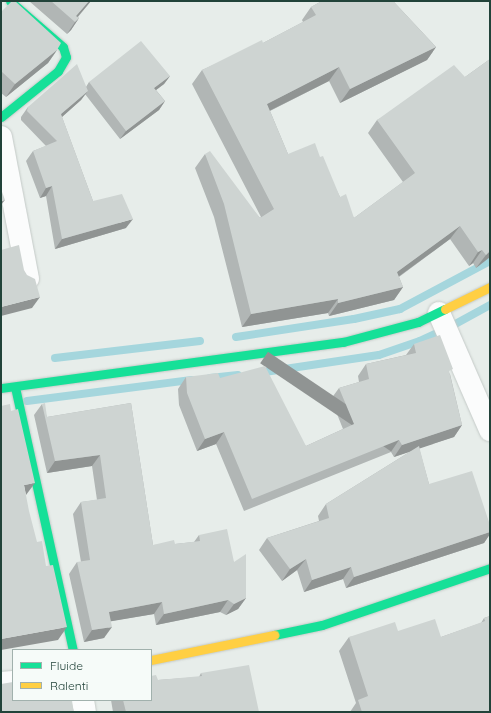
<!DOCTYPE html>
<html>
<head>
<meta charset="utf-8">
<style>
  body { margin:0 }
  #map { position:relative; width:491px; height:713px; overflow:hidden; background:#e7edea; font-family:Quicksand,sans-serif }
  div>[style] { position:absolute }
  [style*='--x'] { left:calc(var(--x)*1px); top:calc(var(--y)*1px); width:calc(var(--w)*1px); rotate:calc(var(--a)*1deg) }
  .stream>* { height:8px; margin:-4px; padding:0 4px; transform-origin:4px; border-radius:4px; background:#a5d6dd }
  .roads { filter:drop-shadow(0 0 1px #c4cac7) drop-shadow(0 0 1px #c4cac7) }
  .street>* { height:22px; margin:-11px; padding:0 11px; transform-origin:11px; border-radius:11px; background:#fbfcfc }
  .fast>* { height:9px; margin:-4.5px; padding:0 4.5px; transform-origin:4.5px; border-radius:4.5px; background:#16e098 }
  .slow>* { height:9px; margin:-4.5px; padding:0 4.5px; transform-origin:4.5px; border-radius:4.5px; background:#ffcf43 }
  .wall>* { inset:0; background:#b1b6b5 }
  .shaded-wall>* { inset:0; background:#909493; transform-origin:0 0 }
  .building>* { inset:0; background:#ced4d2 }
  span { translate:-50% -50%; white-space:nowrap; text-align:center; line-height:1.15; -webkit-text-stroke:3px #f6fbf9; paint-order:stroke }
  .frame { position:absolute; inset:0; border:2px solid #22433a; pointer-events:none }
  .legend { position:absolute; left:12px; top:649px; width:140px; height:52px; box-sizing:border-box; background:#f6fbf9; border:1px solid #a1b1ad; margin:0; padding:5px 7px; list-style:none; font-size:12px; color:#22433a }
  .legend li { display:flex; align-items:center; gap:8px; height:20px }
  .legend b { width:20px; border:1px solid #a1b1ad }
</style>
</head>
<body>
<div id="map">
  <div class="stream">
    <div style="--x:448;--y:328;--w:48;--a:-28.7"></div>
    <div style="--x:236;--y:337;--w:119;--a:-8.7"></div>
    <div style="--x:354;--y:319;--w:47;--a:-12.3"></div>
    <div style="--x:400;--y:309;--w:102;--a:-28.1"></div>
    <div style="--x:55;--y:358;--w:146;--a:-6.7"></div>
    <div style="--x:258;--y:373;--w:122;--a:-8.5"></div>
    <div style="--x:379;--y:355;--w:43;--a:-18.9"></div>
    <div style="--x:420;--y:341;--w:21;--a:-25"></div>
    <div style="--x:210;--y:378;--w:28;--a:-6"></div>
    <div style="--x:27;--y:401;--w:166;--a:-7.3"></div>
  </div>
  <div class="roads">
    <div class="street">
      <div style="--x:1;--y:137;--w:144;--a:79.2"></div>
      <div style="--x:439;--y:313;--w:128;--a:66.4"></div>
      <div style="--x:1;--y:683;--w:12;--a:-5"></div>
      <div style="--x:83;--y:700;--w:12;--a:81"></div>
    </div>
    <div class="fast">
      <div style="--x:1;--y:117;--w:73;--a:-38.9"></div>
      <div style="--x:58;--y:71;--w:16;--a:-60"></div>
      <div style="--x:66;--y:57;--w:10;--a:-107"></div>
      <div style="--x:63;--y:47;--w:70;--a:-139"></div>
      <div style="--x:15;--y:387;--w:269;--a:77.6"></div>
      <div style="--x:1;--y:388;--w:345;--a:-7.7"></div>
      <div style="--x:343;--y:342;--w:78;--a:-14.9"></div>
      <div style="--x:418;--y:322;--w:30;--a:-26"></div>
      <div style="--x:274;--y:635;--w:49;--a:-11.8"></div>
      <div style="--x:322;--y:625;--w:177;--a:-18.7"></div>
    </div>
    <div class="slow">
      <div style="--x:445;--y:309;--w:50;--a:-26.1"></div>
      <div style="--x:151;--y:660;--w:126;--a:-11.5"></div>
    </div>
  </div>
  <div class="wall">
    <div style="clip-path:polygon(29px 1px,91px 1px,78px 17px,79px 18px,71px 30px,67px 34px)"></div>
    <div style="clip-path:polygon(319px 1px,395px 1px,394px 2px,436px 47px,427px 60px,340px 103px,329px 81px,270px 111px,288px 154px,320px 157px,340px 197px,354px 218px,403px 182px,368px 133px,377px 120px,465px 77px,490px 59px,490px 257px,476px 268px,473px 263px,469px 266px,450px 239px,399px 277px,403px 287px,394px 300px,329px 316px,328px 313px,242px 327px,214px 217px,195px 168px,205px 154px,260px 218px,261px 217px,192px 84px,202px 70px,263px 43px,303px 22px,302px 20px,311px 7px,320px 2px)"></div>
    <div style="clip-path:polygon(1px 12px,57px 50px,48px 63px,6px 97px,1px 93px)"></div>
    <div style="clip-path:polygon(170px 76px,164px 84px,156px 90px,165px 101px,159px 110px,120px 139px,85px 94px,81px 100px,62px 117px,93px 201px,126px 228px,55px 249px,46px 196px,40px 198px,26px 161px,33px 151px,46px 146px,21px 120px,21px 117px,28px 107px,86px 87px,89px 82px)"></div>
    <div style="clip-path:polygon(414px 344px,450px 374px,462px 425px,454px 437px,419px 448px,429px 484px,490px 532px,490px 534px,484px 543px,346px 588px,343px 579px,304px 592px,297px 570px,282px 581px,259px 550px,267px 538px,319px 521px,318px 516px,326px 504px,411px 451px,394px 457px,391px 452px,244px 511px,216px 444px,197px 451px,179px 405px,178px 389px,186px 377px,220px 378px,306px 446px,343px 429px,331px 399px,339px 388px,359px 382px,358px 376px,366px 364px,406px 355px)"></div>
    <div style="clip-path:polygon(131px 403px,153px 545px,175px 544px,194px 542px,199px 535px,234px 562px,246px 598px,238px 609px,226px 615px,220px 612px,156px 625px,154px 614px,111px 621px,104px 638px,84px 642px,69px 574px,77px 562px,81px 562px,73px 514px,81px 502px,97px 500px,92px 466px,47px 473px,34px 415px,42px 404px,47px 417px)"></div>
    <div style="clip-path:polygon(490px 616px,490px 712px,350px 712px,356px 703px,339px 651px,349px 637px,398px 631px,441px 637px,481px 623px,484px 618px)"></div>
    <div style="clip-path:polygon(201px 673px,259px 712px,113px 712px,111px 700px,151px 700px,158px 680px,199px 677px)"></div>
  </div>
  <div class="shaded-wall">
    <div style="clip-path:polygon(89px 1px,91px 1px,74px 21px,76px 16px)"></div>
    <div style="clip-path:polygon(79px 18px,71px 30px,67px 34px,75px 22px)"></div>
    <div style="clip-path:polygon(436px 47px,427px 60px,340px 103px,350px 89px)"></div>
    <div style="clip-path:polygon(57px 50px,48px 63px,6px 97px,15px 84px)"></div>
    <div style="clip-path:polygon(339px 67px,329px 81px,257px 117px,267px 104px)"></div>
    <div style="clip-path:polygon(170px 76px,164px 84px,148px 96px,154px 88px)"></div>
    <div style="clip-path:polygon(88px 91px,81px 100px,54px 124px,61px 114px)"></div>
    <div style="clip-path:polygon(165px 101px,159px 110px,120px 139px,126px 131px)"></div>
    <div style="clip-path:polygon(52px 186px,46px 196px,40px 198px,46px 188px)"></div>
    <div style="clip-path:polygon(5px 200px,1px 205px,1px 201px)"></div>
    <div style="clip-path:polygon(133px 219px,126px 228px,55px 249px,62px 239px)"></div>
    <div style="clip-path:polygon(460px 226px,450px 239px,387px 285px,397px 272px)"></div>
    <div style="clip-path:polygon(482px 250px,473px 263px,469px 266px,478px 252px)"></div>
    <div style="clip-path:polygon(490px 251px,490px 257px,476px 268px,486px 255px)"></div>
    <div style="clip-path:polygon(403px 287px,394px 300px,329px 316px,338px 303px)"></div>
    <div style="clip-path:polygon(40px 297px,32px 308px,1px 316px,1px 307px)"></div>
    <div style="clip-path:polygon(338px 299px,328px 313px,242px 327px,251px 314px)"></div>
    <div style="clip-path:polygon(462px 425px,454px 437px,394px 457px,402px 445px)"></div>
    <div style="clip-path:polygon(224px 432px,216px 444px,197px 451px,205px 439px)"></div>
    <div style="left:399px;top:440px;width:14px;height:158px;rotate:124deg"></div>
    <div style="clip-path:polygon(100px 455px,92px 466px,47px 473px,55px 461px)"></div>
    <div style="clip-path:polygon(35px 483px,26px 495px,24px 485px)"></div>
    <div style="clip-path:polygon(490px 532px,490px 534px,484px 543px,346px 588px,354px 577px)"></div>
    <div style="clip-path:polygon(306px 559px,297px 570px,282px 581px,290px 569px)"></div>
    <div style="clip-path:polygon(351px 567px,343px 579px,304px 592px,312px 580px)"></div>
    <div style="clip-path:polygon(246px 598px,238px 609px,226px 615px,234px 604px)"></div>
    <div style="clip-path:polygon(228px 600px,220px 612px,156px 625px,164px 614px)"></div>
    <div style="clip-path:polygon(162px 602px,154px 614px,101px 623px,109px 612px)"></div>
    <div style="clip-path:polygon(67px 627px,58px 640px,1px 650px,1px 639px)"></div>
    <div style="clip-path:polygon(112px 627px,104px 638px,84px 642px,92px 630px)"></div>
  </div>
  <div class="building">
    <div style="clip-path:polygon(12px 1px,15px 1px,61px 43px,57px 50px,15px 84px,1px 71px,1px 12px)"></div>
    <div style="clip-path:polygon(51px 1px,89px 1px,76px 16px,79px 18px,75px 22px)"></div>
    <div style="clip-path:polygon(322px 1px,393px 1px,436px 47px,350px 89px,339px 67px,267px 104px,288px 154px,315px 143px,320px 157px,323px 156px,340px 197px,346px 194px,354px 218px,415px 173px,377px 120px,454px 65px,465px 77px,490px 59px,490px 251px,486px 255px,482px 250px,478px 252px,460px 226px,397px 272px,403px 287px,338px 303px,338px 299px,251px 314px,224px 204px,205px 154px,210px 151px,260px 218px,274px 209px,202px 70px,262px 40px,263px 43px,316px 15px,311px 7px)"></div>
    <div style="clip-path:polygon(141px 41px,170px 76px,154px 88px,165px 101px,126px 131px,89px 82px)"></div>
    <div style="clip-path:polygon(77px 64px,88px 91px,61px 114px,93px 201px,122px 194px,133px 219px,62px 239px,52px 186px,46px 188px,33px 151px,57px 141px,27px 111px,28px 107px)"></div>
    <div style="clip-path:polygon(1px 189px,5px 200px,1px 201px)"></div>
    <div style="clip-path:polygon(19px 245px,24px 270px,27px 275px,35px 279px,40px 297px,1px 307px,1px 250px)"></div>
    <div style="clip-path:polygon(440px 335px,453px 369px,449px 371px,462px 425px,402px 445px,399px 440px,252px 499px,224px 432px,205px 439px,187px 393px,186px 377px,218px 373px,220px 378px,265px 366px,306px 446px,354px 424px,339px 388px,369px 379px,366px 364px,416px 353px,414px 344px)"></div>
    <div style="clip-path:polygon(45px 403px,47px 417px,131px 403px,153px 545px,174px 540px,175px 544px,200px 541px,199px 535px,227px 529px,234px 562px,246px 554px,246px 598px,234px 604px,228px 600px,164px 614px,162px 602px,109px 612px,112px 627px,92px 630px,77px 562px,90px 560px,81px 502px,106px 498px,100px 455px,55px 461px,42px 404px)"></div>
    <div style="clip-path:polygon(10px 404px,11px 411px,18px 409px,35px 483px,24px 485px,29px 511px,37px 542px,42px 541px,46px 566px,53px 565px,67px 627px,1px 639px,1px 406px)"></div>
    <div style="clip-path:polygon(419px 446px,429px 484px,472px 471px,490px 525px,490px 532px,354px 577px,351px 567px,312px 580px,306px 559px,290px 569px,267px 538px,329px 518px,326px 504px)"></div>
    <div style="clip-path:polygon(490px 616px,490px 712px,362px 712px,358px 700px,368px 696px,349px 637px,395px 622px,398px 631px,435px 619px,441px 637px,485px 621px,484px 618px)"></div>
    <div style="clip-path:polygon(249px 665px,259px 712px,126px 712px,123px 700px,151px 700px,151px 676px,156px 675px,158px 680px,202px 676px,201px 673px)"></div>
    <div style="clip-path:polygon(13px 682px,13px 700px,71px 700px,74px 712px,1px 712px,1px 684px)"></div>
  </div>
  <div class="frame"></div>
  <ul class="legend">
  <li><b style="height:5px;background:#16e098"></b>Fluide</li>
  <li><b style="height:5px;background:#ffcf43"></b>Ralenti</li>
  </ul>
</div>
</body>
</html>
